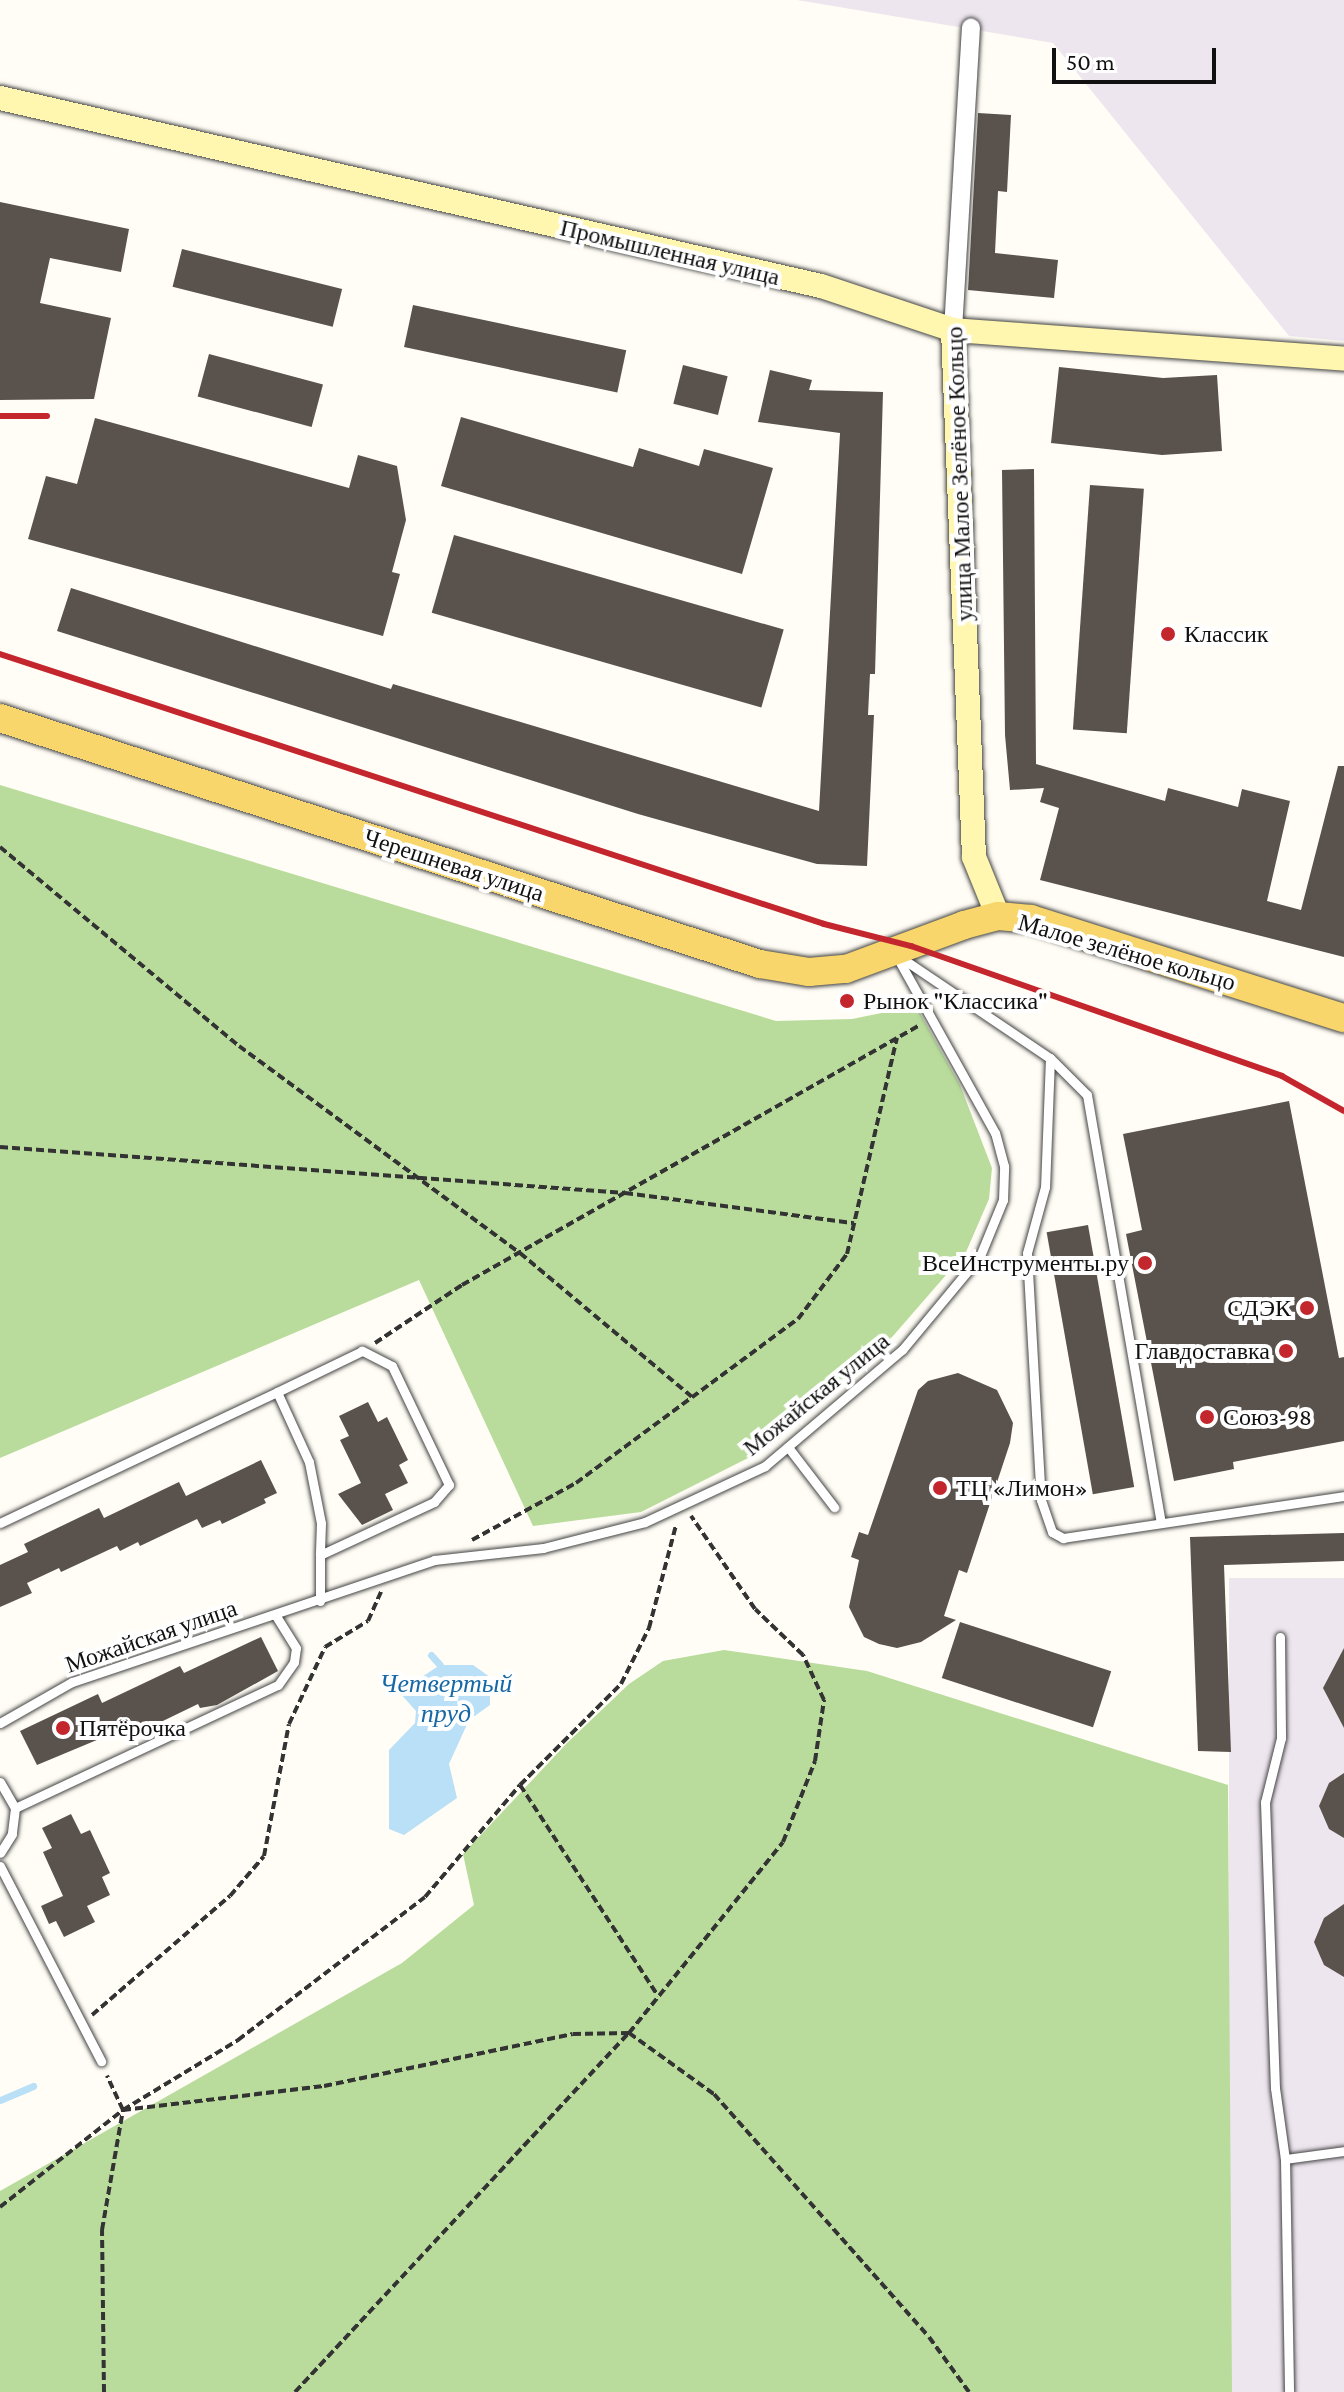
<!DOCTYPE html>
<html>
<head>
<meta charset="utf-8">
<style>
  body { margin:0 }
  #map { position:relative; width:1344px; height:2392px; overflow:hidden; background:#fffdf5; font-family:"Crimson Pro",serif }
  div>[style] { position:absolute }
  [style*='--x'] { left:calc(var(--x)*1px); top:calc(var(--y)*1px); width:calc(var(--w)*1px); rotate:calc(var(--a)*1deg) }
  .industrial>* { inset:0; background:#eee6ef; transform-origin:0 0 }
  .forest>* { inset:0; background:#b9dc9c }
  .water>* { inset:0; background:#b9e0f7 }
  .stream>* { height:7px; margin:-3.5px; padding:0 3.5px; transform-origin:3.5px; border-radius:3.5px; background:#b9e0f7 }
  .building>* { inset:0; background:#5a524d; transform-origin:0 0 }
  .path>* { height:4px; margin-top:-2px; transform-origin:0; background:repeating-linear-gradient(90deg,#333 0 8px,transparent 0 12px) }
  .roads { filter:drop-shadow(0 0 2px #444) drop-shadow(0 0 2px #444) }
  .lane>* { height:9px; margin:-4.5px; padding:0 4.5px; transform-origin:4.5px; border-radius:4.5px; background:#fff }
  .street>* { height:18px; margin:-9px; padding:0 9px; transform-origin:9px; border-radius:9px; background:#fff }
  .secondary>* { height:24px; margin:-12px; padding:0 12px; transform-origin:12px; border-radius:12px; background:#fff6b0 }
  .primary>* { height:28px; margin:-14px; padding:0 14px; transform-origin:14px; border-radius:14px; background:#f9d66b }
  .rail>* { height:6px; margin:-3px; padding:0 3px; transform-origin:3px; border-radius:3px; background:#c4262e }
  .dots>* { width:22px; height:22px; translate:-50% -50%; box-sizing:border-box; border:4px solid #fff; border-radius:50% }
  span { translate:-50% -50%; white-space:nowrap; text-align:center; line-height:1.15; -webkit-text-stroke:8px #fff; paint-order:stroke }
  .street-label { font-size:24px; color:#111 }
  .poi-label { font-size:24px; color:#111 }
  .left { translate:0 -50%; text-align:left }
  .right { translate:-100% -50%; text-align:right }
  .water-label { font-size:26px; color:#1768a6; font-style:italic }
  .scale { position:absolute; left:1052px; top:48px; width:164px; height:36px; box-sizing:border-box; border:4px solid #111; border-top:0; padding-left:10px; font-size:24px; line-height:28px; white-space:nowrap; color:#111; -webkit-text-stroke:6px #fff; paint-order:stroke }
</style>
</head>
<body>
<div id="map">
  <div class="industrial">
    <div style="clip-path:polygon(797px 0,1344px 0,1344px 341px,1289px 336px,1053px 43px)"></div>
    <div style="left:1344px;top:1578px;width:814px;height:115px;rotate:90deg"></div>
  </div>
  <div class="forest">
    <div style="clip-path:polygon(0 785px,776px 1021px,852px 1019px,916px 1006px,960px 1085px,992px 1168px,989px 1199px,966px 1252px,893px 1336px,758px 1453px,641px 1512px,533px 1526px,419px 1280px,0 1458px)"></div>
    <div style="clip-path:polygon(724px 1650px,867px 1671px,1228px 1785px,1232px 2392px,0 2392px,0 2191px,402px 1963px,474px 1905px,463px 1854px,567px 1743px,629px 1684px,663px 1661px)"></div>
  </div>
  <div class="water">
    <div style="clip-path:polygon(440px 1665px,473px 1665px,490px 1677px,490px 1705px,469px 1720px,449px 1764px,457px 1798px,404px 1835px,389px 1829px,389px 1750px,415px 1723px,416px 1711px,399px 1692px)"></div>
  </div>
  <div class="stream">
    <div style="--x:431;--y:1655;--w:13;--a:48"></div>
    <div style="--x:0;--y:2100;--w:36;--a:-23"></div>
  </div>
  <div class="building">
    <div style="clip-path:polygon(978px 113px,1011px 115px,1007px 192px,998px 191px,995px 253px,1058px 260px,1054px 298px,968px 290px)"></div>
    <div style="clip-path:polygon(0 202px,129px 229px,121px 272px,50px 258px,40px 303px,111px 318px,94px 399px,0 400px)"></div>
    <div style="left:182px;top:249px;width:165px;height:39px;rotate:14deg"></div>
    <div style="left:413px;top:305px;width:218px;height:43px;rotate:12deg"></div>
    <div style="left:209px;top:354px;width:118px;height:44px;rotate:15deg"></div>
    <div style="left:683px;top:365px;width:46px;height:40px;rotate:14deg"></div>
    <div style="clip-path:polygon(1059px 367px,1163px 378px,1217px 375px,1222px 451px,1162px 455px,1051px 443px)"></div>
    <div style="clip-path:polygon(770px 370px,812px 380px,809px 390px,883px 392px,875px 674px,870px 674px,868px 715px,874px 715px,867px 866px,817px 864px,638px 814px,57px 631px,71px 588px,391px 689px,393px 684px,819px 811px,840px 433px,758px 422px)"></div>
    <div style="clip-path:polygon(461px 417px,633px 467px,639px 448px,699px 466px,704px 449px,773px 468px,742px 574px,441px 486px)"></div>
    <div style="clip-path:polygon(95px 418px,349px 488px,358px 455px,397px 466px,406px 520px,392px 572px,400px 574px,383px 636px,28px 539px,46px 476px,77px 484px)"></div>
    <div style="clip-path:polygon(1034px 469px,1036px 764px,1165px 801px,1168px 788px,1238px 807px,1242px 789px,1290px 801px,1267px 901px,1301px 910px,1338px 766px,1344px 766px,1344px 957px,1040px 880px,1059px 808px,1040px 802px,1044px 788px,1010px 790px,1005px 735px,1002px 470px)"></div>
    <div style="left:1090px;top:485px;width:54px;height:245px;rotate:4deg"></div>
    <div style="left:454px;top:535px;width:343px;height:81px;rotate:16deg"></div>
    <div style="clip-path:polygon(1289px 1101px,1339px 1358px,1344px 1357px,1344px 1441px,1233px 1462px,1234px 1469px,1174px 1481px,1126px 1234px,1142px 1230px,1123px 1134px)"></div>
    <div style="left:1088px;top:1225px;width:266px;height:42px;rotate:80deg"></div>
    <div style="clip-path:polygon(958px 1373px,997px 1390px,1013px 1423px,1010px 1443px,967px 1573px,959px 1570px,944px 1616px,956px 1620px,921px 1642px,897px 1648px,879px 1644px,864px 1637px,849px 1607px,859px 1560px,851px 1557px,859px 1532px,868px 1535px,918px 1390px,928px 1381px)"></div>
    <div style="clip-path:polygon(368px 1402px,378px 1422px,387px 1417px,408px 1460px,399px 1465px,408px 1483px,385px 1494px,393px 1510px,362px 1525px,338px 1494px,361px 1483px,340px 1440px,349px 1436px,339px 1416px)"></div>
    <div style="clip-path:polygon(261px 1460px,277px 1493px,264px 1499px,266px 1503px,222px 1524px,220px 1520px,202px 1528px,197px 1519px,140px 1546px,138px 1542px,120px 1551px,117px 1546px,61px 1572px,59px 1568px,27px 1583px,32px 1593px,0 1607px,0 1565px,28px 1552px,24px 1544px,99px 1508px,104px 1518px,179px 1482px,186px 1496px)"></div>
    <div style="clip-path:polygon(1344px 1533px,1344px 1561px,1224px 1565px,1231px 1752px,1198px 1751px,1190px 1537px)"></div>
    <div style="left:960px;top:1622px;width:159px;height:59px;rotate:18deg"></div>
    <div style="clip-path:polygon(261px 1637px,278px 1671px,217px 1705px,200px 1708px,198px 1704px,136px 1734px,119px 1737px,116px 1732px,37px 1765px,20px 1731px,98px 1694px,102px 1703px,180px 1666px,184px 1673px)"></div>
    <div style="clip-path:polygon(1344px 1648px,1344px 1728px,1323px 1688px)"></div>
    <div style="clip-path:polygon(1344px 1773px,1344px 1838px,1329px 1829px,1319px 1806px,1329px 1783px)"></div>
    <div style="clip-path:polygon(71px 1814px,81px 1834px,90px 1830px,110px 1873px,102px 1877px,110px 1895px,87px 1906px,95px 1922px,64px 1937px,56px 1921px,49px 1924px,41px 1906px,63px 1896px,43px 1852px,52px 1848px,42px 1828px)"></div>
    <div style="clip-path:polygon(1344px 1904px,1344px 1977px,1324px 1965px,1314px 1942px,1324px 1918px)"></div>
  </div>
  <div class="path">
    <div style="--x:0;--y:847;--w:311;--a:39.8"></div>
    <div style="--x:239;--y:1046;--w:349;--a:36.4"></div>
    <div style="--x:520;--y:1253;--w:224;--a:39.9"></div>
    <div style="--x:0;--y:1147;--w:627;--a:4.21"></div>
    <div style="--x:625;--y:1193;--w:231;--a:7.5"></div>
    <div style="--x:375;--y:1343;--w:105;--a:-33.7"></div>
    <div style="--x:462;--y:1285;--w:527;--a:-29.58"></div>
    <div style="--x:472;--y:1540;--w:119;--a:-28.7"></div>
    <div style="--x:576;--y:1483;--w:276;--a:-36.5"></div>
    <div style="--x:798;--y:1319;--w:81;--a:-53"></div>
    <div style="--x:847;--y:1254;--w:222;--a:-77"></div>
    <div style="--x:520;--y:1785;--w:252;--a:56.8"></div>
    <div style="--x:92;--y:2015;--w:182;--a:-40.8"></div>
    <div style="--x:230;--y:1896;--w:52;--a:-49.6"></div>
    <div style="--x:264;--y:1856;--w:134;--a:-79.3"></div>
    <div style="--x:289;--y:1724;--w:85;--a:-64.9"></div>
    <div style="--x:325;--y:1647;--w:50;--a:-31.2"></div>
    <div style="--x:368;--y:1621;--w:32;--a:-66"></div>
    <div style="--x:123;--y:2110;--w:202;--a:-6.8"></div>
    <div style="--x:324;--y:2086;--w:254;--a:-11.8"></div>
    <div style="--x:573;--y:2034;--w:56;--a:-1"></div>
    <div style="--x:629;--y:2033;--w:105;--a:35.7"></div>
    <div style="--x:714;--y:2094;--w:324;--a:48.5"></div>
    <div style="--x:929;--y:2337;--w:68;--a:54"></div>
    <div style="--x:0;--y:2207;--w:157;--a:-38.3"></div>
    <div style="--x:123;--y:2110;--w:135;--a:-31.3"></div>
    <div style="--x:238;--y:2040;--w:235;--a:-37.4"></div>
    <div style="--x:425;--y:1897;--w:147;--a:-49.7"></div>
    <div style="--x:520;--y:1785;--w:143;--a:-45"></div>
    <div style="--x:621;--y:1684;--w:63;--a:-63.4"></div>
    <div style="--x:649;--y:1628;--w:106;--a:-75.3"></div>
    <div style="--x:104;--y:2392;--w:162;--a:-90.7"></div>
    <div style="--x:102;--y:2230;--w:122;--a:-80.1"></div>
    <div style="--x:123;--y:2110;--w:38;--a:-115"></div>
    <div style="--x:295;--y:2392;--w:490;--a:-47.1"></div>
    <div style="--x:629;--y:2033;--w:245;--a:-51.1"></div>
    <div style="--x:783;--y:1842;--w:87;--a:-68.4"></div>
    <div style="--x:815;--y:1761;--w:62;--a:-81.6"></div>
    <div style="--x:824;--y:1700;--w:50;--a:-115"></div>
    <div style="--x:803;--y:1655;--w:66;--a:-136.2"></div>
    <div style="--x:755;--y:1609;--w:113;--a:-124.5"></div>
  </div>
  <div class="roads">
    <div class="lane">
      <div style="--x:900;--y:957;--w:181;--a:34"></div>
      <div style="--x:1050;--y:1058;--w:52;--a:45"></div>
      <div style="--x:1087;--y:1095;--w:434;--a:80.2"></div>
      <div style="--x:1050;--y:1058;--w:129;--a:92.2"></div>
      <div style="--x:1045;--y:1187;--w:68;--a:105.3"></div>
      <div style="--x:1027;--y:1253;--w:247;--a:86.8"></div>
      <div style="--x:1041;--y:1500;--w:34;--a:71"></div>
      <div style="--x:1052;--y:1532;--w:13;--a:29"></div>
      <div style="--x:1063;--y:1538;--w:284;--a:-8.5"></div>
      <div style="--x:788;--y:1447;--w:76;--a:52.5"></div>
      <div style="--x:0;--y:1523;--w:306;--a:-25.3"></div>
      <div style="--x:320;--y:1555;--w:126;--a:-24.9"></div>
      <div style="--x:434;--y:1502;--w:23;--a:-49"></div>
      <div style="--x:449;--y:1485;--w:132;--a:-115.6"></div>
      <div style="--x:392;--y:1366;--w:34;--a:-153"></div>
      <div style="--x:362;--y:1351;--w:94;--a:154.2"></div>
      <div style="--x:277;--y:1392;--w:77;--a:65.4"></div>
      <div style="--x:309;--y:1462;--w:62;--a:78.9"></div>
      <div style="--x:321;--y:1523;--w:32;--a:92"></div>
      <div style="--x:320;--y:1555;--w:46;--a:90"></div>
      <div style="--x:1280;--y:1637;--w:101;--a:89.4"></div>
      <div style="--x:1281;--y:1738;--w:66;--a:104"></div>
      <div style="--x:1265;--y:1802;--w:286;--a:88"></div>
      <div style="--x:1275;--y:2088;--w:72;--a:82"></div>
      <div style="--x:1285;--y:2159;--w:233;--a:89"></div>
      <div style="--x:0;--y:1723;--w:83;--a:-29.7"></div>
      <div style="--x:72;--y:1682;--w:382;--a:-18.6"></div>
      <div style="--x:434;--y:1560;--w:110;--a:-6.3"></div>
      <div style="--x:543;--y:1548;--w:105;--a:-14.3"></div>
      <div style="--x:645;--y:1522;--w:132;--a:-25"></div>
      <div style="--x:765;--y:1466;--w:180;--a:-40.3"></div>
      <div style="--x:902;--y:1350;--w:122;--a:-50.3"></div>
      <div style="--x:980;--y:1256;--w:61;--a:-67.7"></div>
      <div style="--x:1003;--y:1200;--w:34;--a:-88"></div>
      <div style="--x:1004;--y:1166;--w:34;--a:-105"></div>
      <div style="--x:995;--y:1133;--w:206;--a:-119.1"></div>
      <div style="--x:0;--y:1782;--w:30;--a:60"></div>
      <div style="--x:15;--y:1808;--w:26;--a:97"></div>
      <div style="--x:12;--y:1834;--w:22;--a:122"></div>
      <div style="--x:15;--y:1808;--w:290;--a:-25.1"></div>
      <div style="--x:278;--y:1685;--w:28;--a:-55"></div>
      <div style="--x:294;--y:1662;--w:14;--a:-82"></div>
      <div style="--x:296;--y:1648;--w:39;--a:-122"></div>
      <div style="--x:0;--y:1866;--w:220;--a:62.6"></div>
      <div style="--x:1285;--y:2159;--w:60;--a:-7.7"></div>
    </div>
    <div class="street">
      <div style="--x:953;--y:330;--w:303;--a:-86.6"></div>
    </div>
    <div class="secondary">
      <div style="--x:0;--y:98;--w:842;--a:12.9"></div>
      <div style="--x:821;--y:286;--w:139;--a:18.4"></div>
      <div style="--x:953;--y:330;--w:392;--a:4.2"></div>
      <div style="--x:953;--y:330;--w:527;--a:87.72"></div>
      <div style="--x:974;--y:857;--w:64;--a:67.9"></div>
    </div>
    <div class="primary">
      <div style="--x:0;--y:718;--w:799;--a:17.94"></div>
      <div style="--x:760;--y:964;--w:50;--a:9.3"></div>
      <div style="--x:809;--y:972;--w:37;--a:-5"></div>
      <div style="--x:846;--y:969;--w:126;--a:-20.4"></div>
      <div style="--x:964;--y:925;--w:35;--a:-15"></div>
      <div style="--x:998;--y:916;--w:33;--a:5"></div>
      <div style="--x:1031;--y:919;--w:328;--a:17.6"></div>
    </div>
  </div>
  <div class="rail">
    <div style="--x:0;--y:416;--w:47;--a:0"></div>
    <div style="--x:0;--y:654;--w:867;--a:18.14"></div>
    <div style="--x:824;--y:924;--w:90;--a:14.2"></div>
    <div style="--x:911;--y:946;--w:393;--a:19.3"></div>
    <div style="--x:1282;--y:1076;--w:71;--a:29.4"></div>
  </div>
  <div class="dots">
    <div style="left:1168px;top:634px;background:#c4262e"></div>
    <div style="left:847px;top:1001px;background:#c4262e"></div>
    <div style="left:1145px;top:1263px;background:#c4262e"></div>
    <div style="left:1307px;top:1308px;background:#c4262e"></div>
    <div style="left:1286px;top:1351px;background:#c4262e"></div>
    <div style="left:1207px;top:1417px;background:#c4262e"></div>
    <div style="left:940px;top:1488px;background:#c4262e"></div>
    <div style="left:63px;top:1728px;background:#c4262e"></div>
  </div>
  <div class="street-label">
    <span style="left:670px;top:252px;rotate:13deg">Промышленная улица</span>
    <span style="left:959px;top:474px;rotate:-92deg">улица Малое Зелёное Кольцо</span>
    <span style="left:454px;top:865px;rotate:18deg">Черешневая улица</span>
    <span style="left:1127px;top:952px;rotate:16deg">Малое зелёное кольцо</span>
    <span style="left:816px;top:1394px;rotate:-39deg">Можайская улица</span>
    <span style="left:151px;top:1636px;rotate:-19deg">Можайская улица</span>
  </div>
  <div class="poi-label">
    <span class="left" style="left:1184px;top:634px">Классик</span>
    <span class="left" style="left:863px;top:1001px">Рынок "Классика"</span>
    <span class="right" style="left:1129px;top:1263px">ВсеИнструменты.ру</span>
    <span class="right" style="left:1291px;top:1308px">СДЭК</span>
    <span class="right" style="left:1270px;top:1351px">Главдоставка</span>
    <span class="left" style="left:1223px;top:1417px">Союз-98</span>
    <span class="left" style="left:956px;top:1488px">ТЦ «Лимон»</span>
    <span class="left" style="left:79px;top:1728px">Пятёрочка</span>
  </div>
  <div class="water-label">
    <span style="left:446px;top:1699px">Четвертый<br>пруд</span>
  </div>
  <div class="scale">50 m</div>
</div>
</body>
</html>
